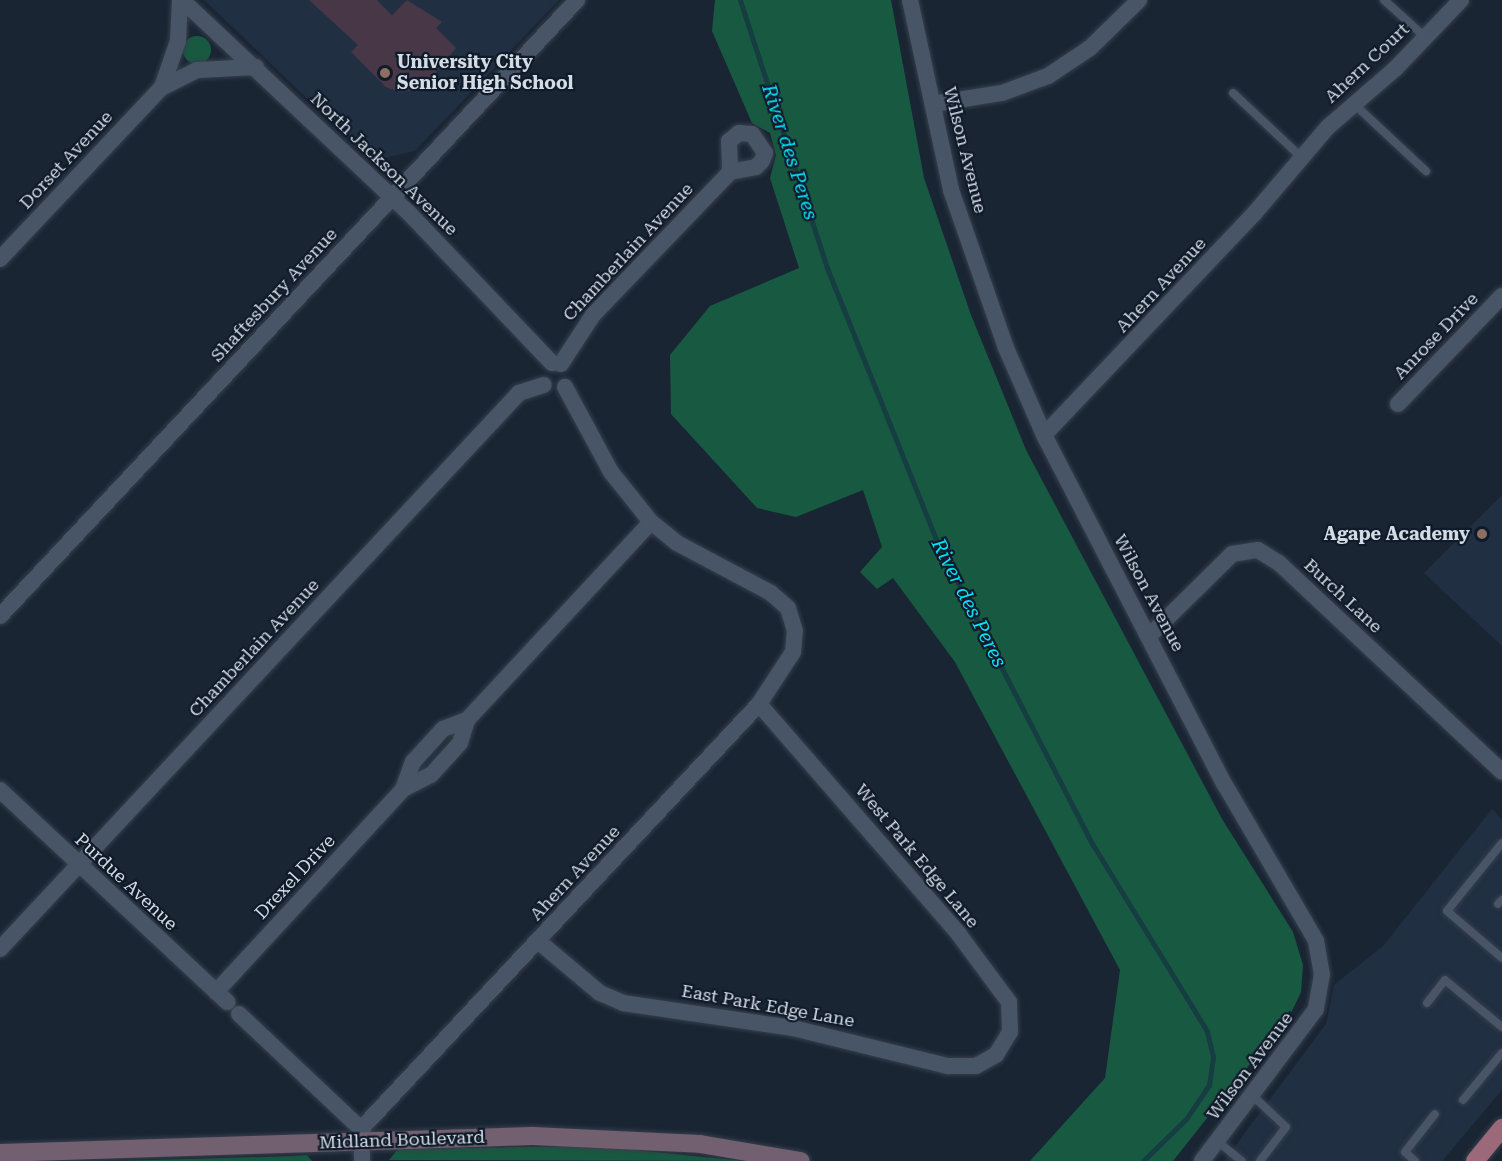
<!DOCTYPE html>
<html>
<head>
<meta charset="utf-8">
<style>
  body { margin:0 }
  #map { position:relative; width:1502px; height:1161px; overflow:hidden; background:#1a2534; font-family:"Roboto Serif",serif }
  div>[style] { position:absolute }
  [style*='--x'] { left:calc(var(--x)*1px); top:calc(var(--y)*1px); width:calc(var(--w)*1px); rotate:calc(var(--a)*1deg) }
  .built>* { inset:0; background:#202f42 }
  .green>* { inset:0; background:#185a41 }
  .round { border-radius:50% }
  .stream>* { height:5px; margin:-2.5px; padding:0 2.5px; transform-origin:2.5px; border-radius:2.5px; background:#153d42 }
  .building>* { inset:0; background:#483847 }
  .roads { filter:drop-shadow(0 0 2px #363f4b) drop-shadow(0 0 2px #363f4b) }
  .lane>* { height:8px; margin:-4px; padding:0 4px; transform-origin:4px; border-radius:4px; background:#485566 }
  .street>* { height:16px; margin:-8px; padding:0 8px; transform-origin:8px; border-radius:8px; background:#485566 }
  .secondary>* { height:18px; margin:-9px; padding:0 9px; transform-origin:9px; border-radius:9px; background:#725f70 }
  .primary>* { height:18px; margin:-9px; padding:0 9px; transform-origin:9px; border-radius:9px; background:#9c697b }
  .dots>* { width:16px; height:16px; translate:-50% -50%; box-sizing:border-box; border:3px solid #101b2a; border-radius:50% }
  span { translate:-50% -50%; white-space:nowrap; text-align:center; line-height:1.15; -webkit-text-stroke:4.5px #101b2a; paint-order:stroke }
  .poi-label { font-size:18px; color:#d3dbe5; font-weight:700 }
  .left { translate:0 -50%; text-align:left }
  .right { translate:-100% -50%; text-align:right }
  .street-label { font-size:18px; color:#d3dbe5 }
  .water-label { font-size:20px; color:#03e2f8; font-style:italic }
</style>
</head>
<body>
<div id="map">
  <div class="built">
    <div style="clip-path:polygon(204px 0,559px 0,415px 151px,384px 158px,356px 145px)"></div>
    <div style="clip-path:polygon(1502px 495px,1502px 646px,1424px 573px)"></div>
    <div style="clip-path:polygon(1492px 809px,1502px 820px,1502px 1090px,1442px 1161px,1224px 1161px,1326px 1024px,1334px 985px,1383px 946px)"></div>
  </div>
  <div class="green">
    <div style="clip-path:polygon(715px 0,891px 0,924px 178px,971px 315px,1026px 450px,1222px 819px,1293px 932px,1303px 965px,1301px 992px,1292px 1011px,1173px 1161px,1030px 1161px,1105px 1078px,1120px 970px,955px 662px,893px 578px,877px 589px,860px 572px,882px 547px,863px 490px,796px 517px,757px 508px,671px 414px,670px 355px,710px 306px,799px 268px,770px 178px,776px 155px,770px 133px,752px 123px,712px 31px)"></div>
    <div class="round" style="left:183px;top:36px;width:28px;height:28px"></div>
    <div style="clip-path:polygon(595px 1146px,744px 1161px,389px 1160px,398px 1149px)"></div>
    <div style="clip-path:polygon(307px 1155px,312px 1161px,118px 1161px,294px 1156px)"></div>
  </div>
  <div class="stream">
    <div style="--x:740;--y:0;--w:282;--a:72"></div>
    <div style="--x:827;--y:268;--w:297;--a:68.1"></div>
    <div style="--x:938;--y:544;--w:339;--a:62.8"></div>
    <div style="--x:1093;--y:845;--w:218;--a:58.5"></div>
    <div style="--x:1207;--y:1031;--w:27;--a:77"></div>
    <div style="--x:1213;--y:1057;--w:28;--a:98"></div>
    <div style="--x:1209;--y:1085;--w:40;--a:124"></div>
    <div style="--x:1187;--y:1118;--w:62;--a:135.7"></div>
  </div>
  <div class="building">
    <div style="clip-path:polygon(309px 0,377px 0,392px 15px,407px 0,442px 22px,436px 28px,456px 48px,422px 89px,399px 92px,386px 87px,351px 52px,358px 45px)"></div>
  </div>
  <div class="roads">
    <div class="lane">
      <div style="--x:1384;--y:0;--w:55;--a:42.1"></div>
      <div style="--x:1233;--y:93;--w:92;--a:43.2"></div>
      <div style="--x:1353;--y:103;--w:100;--a:43"></div>
      <div style="--x:1502;--y:843;--w:87;--a:129"></div>
      <div style="--x:1447;--y:911;--w:72;--a:40.5"></div>
      <div style="--x:1498;--y:904;--w:6;--a:-45"></div>
      <div style="--x:1427;--y:1003;--w:29;--a:-52"></div>
      <div style="--x:1445;--y:980;--w:74;--a:39.5"></div>
      <div style="--x:1253;--y:1096;--w:45;--a:43.2"></div>
      <div style="--x:1286;--y:1127;--w:43;--a:127.4"></div>
      <div style="--x:1463;--y:1100;--w:61;--a:-50.3"></div>
      <div style="--x:1217;--y:1141;--w:32;--a:39"></div>
      <div style="--x:1415;--y:1161;--w:13;--a:-138"></div>
      <div style="--x:1405;--y:1152;--w:48;--a:-51.7"></div>
    </div>
    <div class="street">
      <div style="--x:182;--y:0;--w:310;--a:43.2"></div>
      <div style="--x:408;--y:212;--w:209;--a:46.4"></div>
      <div style="--x:910;--y:0;--w:194;--a:77.8"></div>
      <div style="--x:951;--y:190;--w:167;--a:70.8"></div>
      <div style="--x:1006;--y:348;--w:95;--a:66.4"></div>
      <div style="--x:1044;--y:435;--w:394;--a:62.7"></div>
      <div style="--x:1225;--y:785;--w:181;--a:59.7"></div>
      <div style="--x:1316;--y:941;--w:34;--a:80"></div>
      <div style="--x:1322;--y:974;--w:36;--a:100"></div>
      <div style="--x:1316;--y:1009;--w:190;--a:126.9"></div>
      <div style="--x:162;--y:87;--w:49;--a:-70.8"></div>
      <div style="--x:178;--y:41;--w:41;--a:-87.2"></div>
      <div style="--x:933;--y:104;--w:70;--a:-9.1"></div>
      <div style="--x:1002;--y:93;--w:49;--a:-20.3"></div>
      <div style="--x:1048;--y:76;--w:50;--a:-33.7"></div>
      <div style="--x:1090;--y:48;--w:69;--a:-44.4"></div>
      <div style="--x:0;--y:259;--w:235;--a:-46.7"></div>
      <div style="--x:161;--y:88;--w:40;--a:-26.6"></div>
      <div style="--x:197;--y:70;--w:59;--a:-2.9"></div>
      <div style="--x:561;--y:364;--w:59;--a:-56.9"></div>
      <div style="--x:593;--y:315;--w:198;--a:-46.2"></div>
      <div style="--x:730;--y:172;--w:26;--a:-11"></div>
      <div style="--x:756;--y:167;--w:8;--a:-45"></div>
      <div style="--x:762;--y:161;--w:9;--a:-69"></div>
      <div style="--x:765;--y:153;--w:23;--a:-124"></div>
      <div style="--x:752;--y:134;--w:13;--a:-176"></div>
      <div style="--x:739;--y:133;--w:13;--a:141"></div>
      <div style="--x:729;--y:141;--w:31;--a:88"></div>
      <div style="--x:1398;--y:404;--w:150;--a:-46.1"></div>
      <div style="--x:1044;--y:435;--w:303;--a:-46.5"></div>
      <div style="--x:1253;--y:215;--w:116;--a:-49.6"></div>
      <div style="--x:1328;--y:127;--w:90;--a:-40.9"></div>
      <div style="--x:1396;--y:68;--w:94;--a:-46.3"></div>
      <div style="--x:0;--y:616;--w:844;--a:-46.87"></div>
      <div style="--x:1150;--y:635;--w:115;--a:-44.6"></div>
      <div style="--x:1232;--y:554;--w:26;--a:-9"></div>
      <div style="--x:1258;--y:550;--w:25;--a:32"></div>
      <div style="--x:1279;--y:563;--w:306;--a:43.1"></div>
      <div style="--x:403;--y:789;--w:29;--a:-70"></div>
      <div style="--x:413;--y:762;--w:45;--a:-47.7"></div>
      <div style="--x:443;--y:729;--w:26;--a:-21"></div>
      <div style="--x:0;--y:790;--w:311;--a:43"></div>
      <div style="--x:538;--y:941;--w:81;--a:40"></div>
      <div style="--x:600;--y:993;--w:25;--a:23"></div>
      <div style="--x:623;--y:1003;--w:172;--a:8.4"></div>
      <div style="--x:793;--y:1028;--w:160;--a:13.8"></div>
      <div style="--x:948;--y:1066;--w:28;--a:0"></div>
      <div style="--x:976;--y:1066;--w:23;--a:-29"></div>
      <div style="--x:996;--y:1055;--w:27;--a:-59"></div>
      <div style="--x:1010;--y:1032;--w:30;--a:-92"></div>
      <div style="--x:1009;--y:1002;--w:86;--a:-126.5"></div>
      <div style="--x:958;--y:933;--w:303;--a:-131"></div>
      <div style="--x:0;--y:949;--w:761;--a:-46.97"></div>
      <div style="--x:519;--y:393;--w:26;--a:-18"></div>
      <div style="--x:216;--y:992;--w:276;--a:-47.3"></div>
      <div style="--x:403;--y:789;--w:31;--a:-27"></div>
      <div style="--x:431;--y:775;--w:43;--a:-47.8"></div>
      <div style="--x:460;--y:743;--w:24;--a:-73"></div>
      <div style="--x:467;--y:720;--w:270;--a:-47.1"></div>
      <div style="--x:239;--y:1014;--w:168;--a:43.3"></div>
      <div style="--x:361;--y:1129;--w:32;--a:88"></div>
      <div style="--x:361;--y:1129;--w:582;--a:-46.88"></div>
      <div style="--x:759;--y:704;--w:62;--a:-56.8"></div>
      <div style="--x:793;--y:652;--w:21;--a:-85"></div>
      <div style="--x:795;--y:631;--w:24;--a:-107"></div>
      <div style="--x:788;--y:608;--w:23;--a:-139"></div>
      <div style="--x:771;--y:593;--w:106;--a:-152"></div>
      <div style="--x:677;--y:543;--w:33;--a:-141"></div>
      <div style="--x:651;--y:522;--w:64;--a:-128.7"></div>
      <div style="--x:611;--y:472;--w:97;--a:-118.4"></div>
    </div>
    <div class="secondary">
      <div style="--x:0;--y:1153;--w:533;--a:-1.83"></div>
      <div style="--x:533;--y:1136;--w:167;--a:2.7"></div>
      <div style="--x:700;--y:1144;--w:102;--a:9.6"></div>
    </div>
    <div class="primary">
      <div style="--x:1475;--y:1161;--w:43;--a:-50.7"></div>
    </div>
  </div>
  <div class="dots">
    <div style="left:385px;top:73px;background:#8d6e63"></div>
    <div style="left:1482px;top:534px;background:#8d6e63"></div>
  </div>
  <div class="poi-label">
    <span class="left" style="left:397px;top:73px">University City<br>Senior High School</span>
    <span class="right" style="left:1470px;top:534px">Agape Academy</span>
  </div>
  <div class="street-label">
    <span style="left:1367px;top:63px;rotate:-43deg">Ahern Court</span>
    <span style="left:965px;top:150px;rotate:76deg">Wilson Avenue</span>
    <span style="left:66px;top:160px;rotate:-47deg">Dorset Avenue</span>
    <span style="left:384px;top:164px;rotate:44deg">North Jackson Avenue</span>
    <span style="left:628px;top:252px;rotate:-47deg">Chamberlain Avenue</span>
    <span style="left:1161px;top:285px;rotate:-47deg">Ahern Avenue</span>
    <span style="left:274px;top:295px;rotate:-47deg">Shaftesbury Avenue</span>
    <span style="left:1436px;top:336px;rotate:-46deg">Anrose Drive</span>
    <span style="left:1149px;top:593px;rotate:62deg">Wilson Avenue</span>
    <span style="left:1343px;top:596px;rotate:43deg">Burch Lane</span>
    <span style="left:254px;top:648px;rotate:-47deg">Chamberlain Avenue</span>
    <span style="left:917px;top:856px;rotate:50deg">West Park Edge Lane</span>
    <span style="left:575px;top:873px;rotate:-47deg">Ahern Avenue</span>
    <span style="left:295px;top:877px;rotate:-47deg">Drexel Drive</span>
    <span style="left:126px;top:882px;rotate:43deg">Purdue Avenue</span>
    <span style="left:768px;top:1006px;rotate:10deg">East Park Edge Lane</span>
    <span style="left:1250px;top:1066px;rotate:-53deg">Wilson Avenue</span>
    <span style="left:402px;top:1140px;rotate:-2deg">Midland Boulevard</span>
  </div>
  <div class="water-label">
    <span style="left:790px;top:152px;rotate:72deg">River des Peres</span>
    <span style="left:969px;top:603px;rotate:63deg">River des Peres</span>
  </div>
</div>
</body>
</html>
